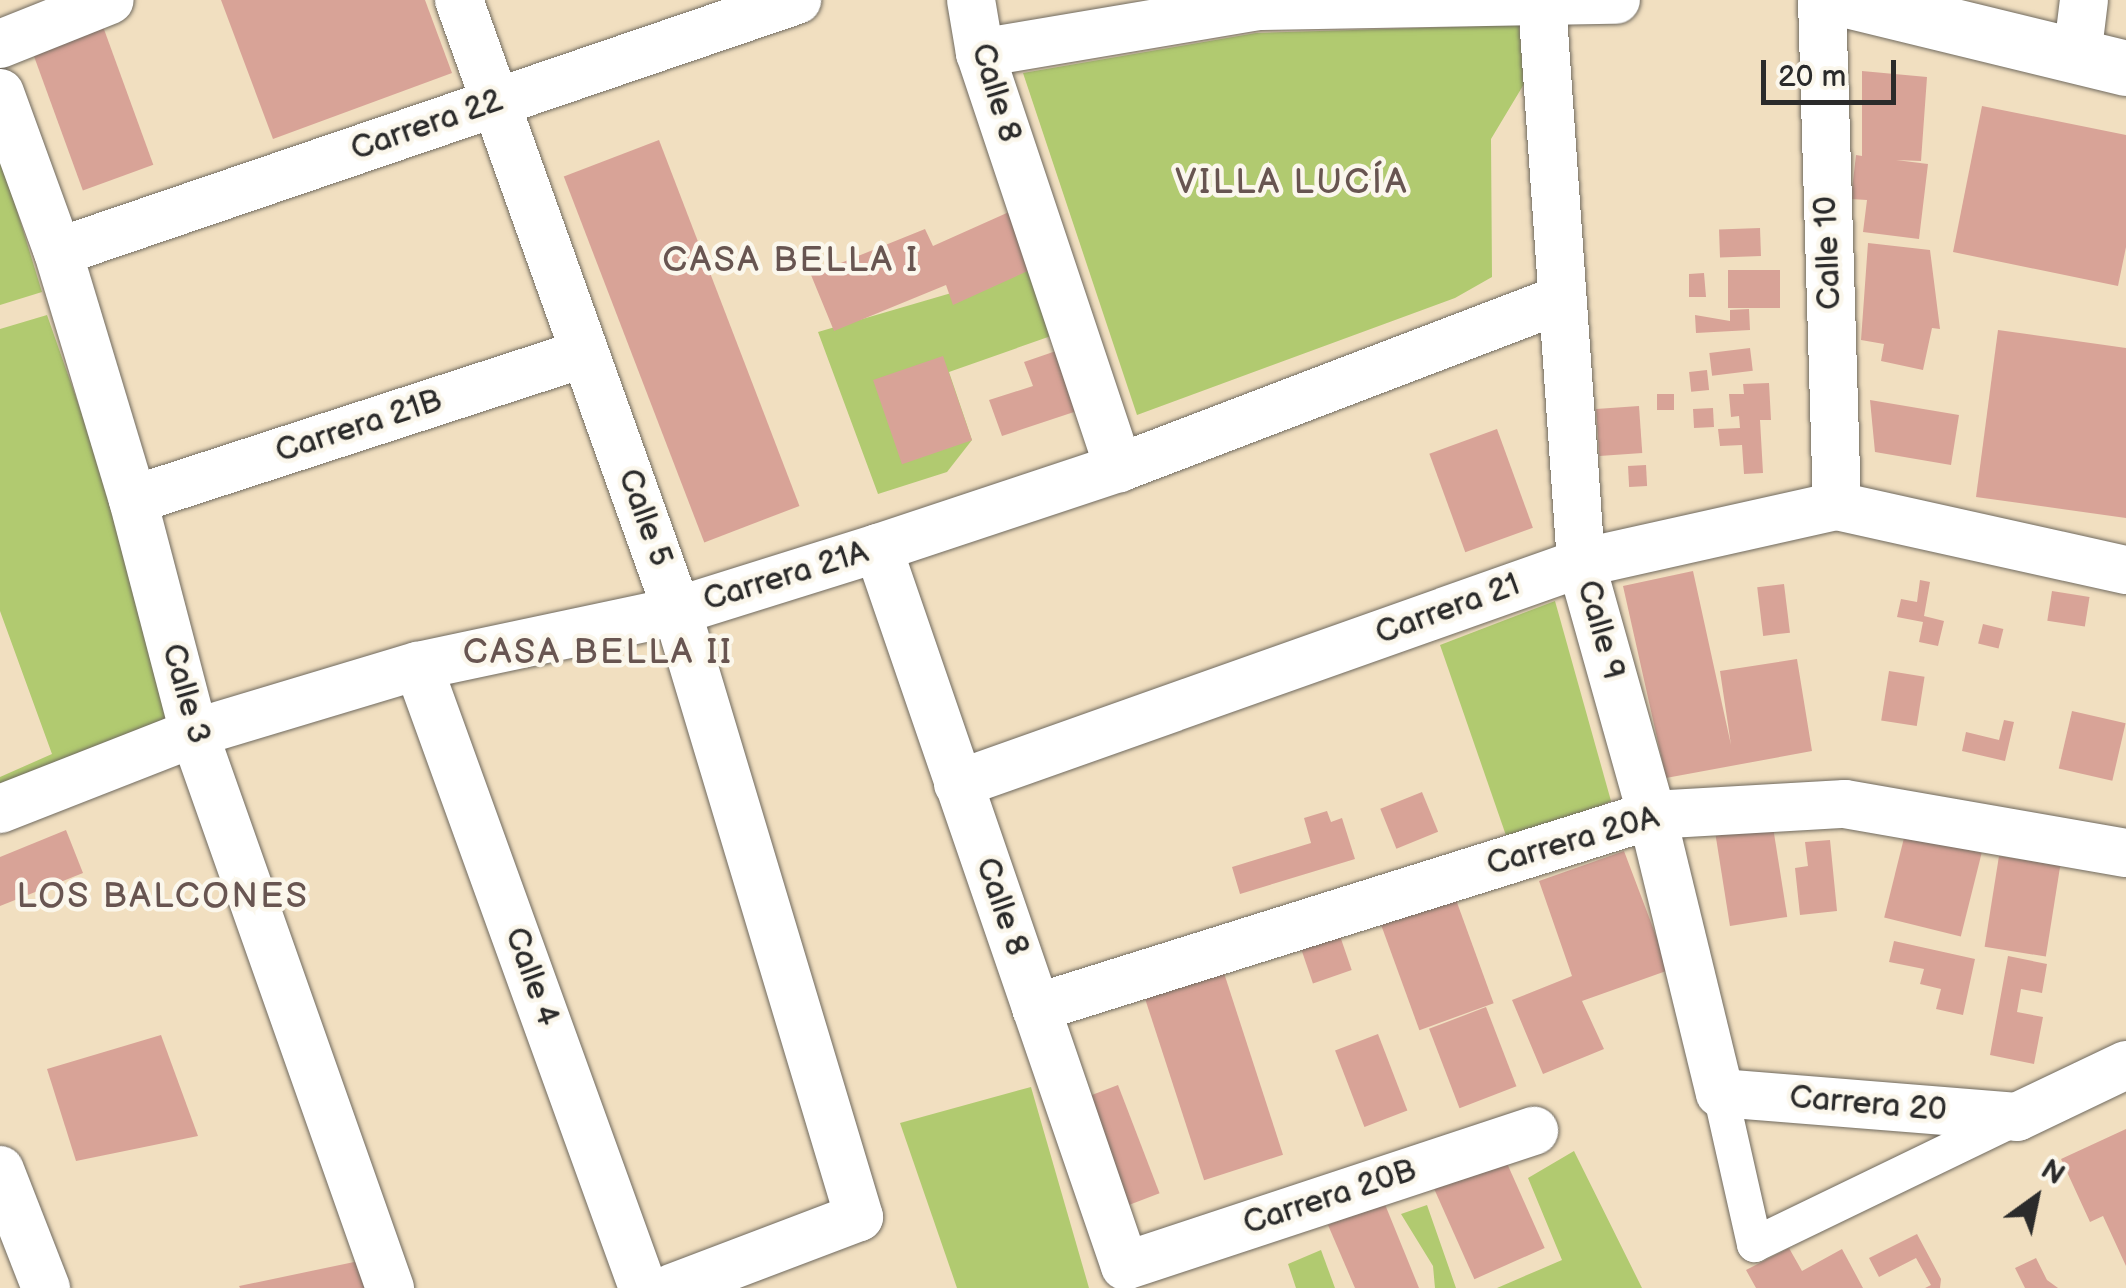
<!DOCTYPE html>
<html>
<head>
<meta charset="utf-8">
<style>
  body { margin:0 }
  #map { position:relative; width:2126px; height:1288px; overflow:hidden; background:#f1dfc0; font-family:"Balsamiq Sans",sans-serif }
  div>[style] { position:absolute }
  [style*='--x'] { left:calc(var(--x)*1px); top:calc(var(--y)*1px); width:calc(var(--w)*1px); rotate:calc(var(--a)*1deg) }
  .green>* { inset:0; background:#b1ca70 }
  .building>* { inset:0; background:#d8a397; transform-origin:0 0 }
  .roads { filter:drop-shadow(0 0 2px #706a5f) drop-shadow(0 0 2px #706a5f) }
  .pedestrian>* { height:35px; margin:-17.5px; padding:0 17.5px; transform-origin:17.5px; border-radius:17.5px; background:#fff }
  .minor>* { height:48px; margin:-24px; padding:0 24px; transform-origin:24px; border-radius:24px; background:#fff }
  .tertiary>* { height:55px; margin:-27.5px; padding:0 27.5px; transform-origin:27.5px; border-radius:27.5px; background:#fff }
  span { translate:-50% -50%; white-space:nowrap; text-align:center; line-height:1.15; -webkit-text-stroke:9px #fbf7ec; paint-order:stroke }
  .street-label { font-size:32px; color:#2b2b2b }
  .neighbourhood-label { font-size:35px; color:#685551; letter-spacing:2.5px }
  .north { position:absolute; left:1986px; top:1148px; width:100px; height:100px; -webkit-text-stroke:8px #fbf7ec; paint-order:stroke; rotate:33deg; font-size:28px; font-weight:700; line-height:40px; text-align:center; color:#2b2b2b }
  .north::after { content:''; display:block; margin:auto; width:35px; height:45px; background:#2b2b2b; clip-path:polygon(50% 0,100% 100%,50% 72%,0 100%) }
  .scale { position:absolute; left:1761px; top:60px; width:135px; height:45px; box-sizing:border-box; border:5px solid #2b2b2b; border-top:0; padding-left:12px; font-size:30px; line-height:35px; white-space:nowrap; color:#2b2b2b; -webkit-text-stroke:8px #fbf7ec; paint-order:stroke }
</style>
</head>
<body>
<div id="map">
  <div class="green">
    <div style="clip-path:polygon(1519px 25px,1524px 84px,1491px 139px,1492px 277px,1455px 298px,1137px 415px,1023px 73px,1256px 33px)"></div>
    <div style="clip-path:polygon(0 155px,42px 292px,0 305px)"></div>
    <div style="clip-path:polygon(1030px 270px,1051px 336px,949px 372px,972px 440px,947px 472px,878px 494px,818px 332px)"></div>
    <div style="clip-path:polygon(47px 315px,194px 733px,0 816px,0 777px,52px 754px,0 611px,0 329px)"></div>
    <div style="clip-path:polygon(1555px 601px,1611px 801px,1510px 847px,1440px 645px)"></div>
    <div style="clip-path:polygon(1031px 1087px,1089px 1288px,957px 1288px,900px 1123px)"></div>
    <div style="clip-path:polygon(1574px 1151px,1642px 1288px,1497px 1288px,1562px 1260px,1528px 1178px)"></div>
    <div style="clip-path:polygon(1427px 1205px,1456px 1288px,1435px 1288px,1433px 1266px,1401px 1214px)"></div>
    <div style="clip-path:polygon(1321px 1250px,1335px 1288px,1296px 1288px,1288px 1264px)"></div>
  </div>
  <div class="building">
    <div style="clip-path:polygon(221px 0,425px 0,452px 73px,273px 139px)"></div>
    <div style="left:101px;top:21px;width:153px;height:75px;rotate:70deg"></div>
    <div style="clip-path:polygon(1862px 71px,1927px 77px,1921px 161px,1896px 160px,1928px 164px,1919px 239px,1863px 232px,1867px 200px,1851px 199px,1856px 155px,1862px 156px)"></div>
    <div style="clip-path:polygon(1982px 106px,2126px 135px,2126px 247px,2118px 286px,1953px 252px)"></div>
    <div style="left:659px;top:140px;width:392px;height:102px;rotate:69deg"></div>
    <div style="clip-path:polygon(1009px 212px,1030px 270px,953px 305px,946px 285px,834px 331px,811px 275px,925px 229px,933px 246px)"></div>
    <div style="left:1760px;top:228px;width:28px;height:41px;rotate:88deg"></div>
    <div style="clip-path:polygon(1868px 243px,1930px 250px,1940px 329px,1932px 328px,1923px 370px,1881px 361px,1884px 344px,1861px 340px)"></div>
    <div style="left:1728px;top:270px;width:52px;height:38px"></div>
    <div style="clip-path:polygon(1704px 273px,1706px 297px,1689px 297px,1689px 274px)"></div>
    <div style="clip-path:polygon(1749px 309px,1750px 330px,1696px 333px,1695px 315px,1730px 321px,1730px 310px)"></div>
    <div style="clip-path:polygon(1998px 330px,2126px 348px,2126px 518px,1976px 497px)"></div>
    <div style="left:1750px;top:348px;width:23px;height:41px;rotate:83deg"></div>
    <div style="clip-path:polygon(1056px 351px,1077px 411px,1002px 436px,989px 400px,1033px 386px,1024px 362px)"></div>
    <div style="left:943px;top:356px;width:89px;height:74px;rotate:71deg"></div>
    <div style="left:1707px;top:370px;width:20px;height:18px;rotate:84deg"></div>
    <div style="clip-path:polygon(1769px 383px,1771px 420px,1760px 420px,1763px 473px,1744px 474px,1742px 445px,1720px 446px,1718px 429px,1740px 428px,1739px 416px,1731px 417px,1729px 394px,1744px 394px,1743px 384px)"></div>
    <div style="left:1657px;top:394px;width:17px;height:16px"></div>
    <div style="clip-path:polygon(1870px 400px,1959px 415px,1951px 465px,1875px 452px)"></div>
    <div style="left:1639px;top:406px;width:47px;height:43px;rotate:86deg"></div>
    <div style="left:1713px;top:408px;width:19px;height:20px;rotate:87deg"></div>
    <div style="left:1497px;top:429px;width:105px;height:72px;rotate:70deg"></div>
    <div style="left:1646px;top:465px;width:21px;height:18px;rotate:87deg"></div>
    <div style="clip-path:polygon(1693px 571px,1731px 745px,1720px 671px,1797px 659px,1812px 751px,1666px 778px,1623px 586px)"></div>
    <div style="clip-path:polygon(1920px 580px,1930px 582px,1924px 616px,1944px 621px,1938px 646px,1919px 642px,1923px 622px,1897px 617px,1901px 599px,1917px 602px)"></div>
    <div style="left:1784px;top:584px;width:49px;height:27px;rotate:83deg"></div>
    <div style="left:2052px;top:591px;width:38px;height:30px;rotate:9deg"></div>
    <div style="left:1983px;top:624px;width:21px;height:20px;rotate:14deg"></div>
    <div style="left:1889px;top:671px;width:36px;height:50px;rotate:9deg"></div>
    <div style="left:2072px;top:711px;width:55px;height:59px;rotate:13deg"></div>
    <div style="clip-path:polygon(2004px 720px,2014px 722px,2005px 761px,1962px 751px,1966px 732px,1999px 740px)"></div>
    <div style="left:1422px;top:792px;width:43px;height:45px;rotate:68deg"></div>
    <div style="clip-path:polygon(1327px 811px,1331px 822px,1342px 818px,1355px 859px,1240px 894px,1232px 867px,1311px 843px,1304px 818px)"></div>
    <div style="left:1773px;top:827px;width:91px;height:58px;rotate:81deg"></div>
    <div style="clip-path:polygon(66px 830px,83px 873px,0 906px,0 857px)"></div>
    <div style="left:1905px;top:834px;width:79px;height:86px;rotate:14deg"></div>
    <div style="clip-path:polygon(1830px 840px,1837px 911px,1800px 915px,1795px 868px,1808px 866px,1805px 842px)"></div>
    <div style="clip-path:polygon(1624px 851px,1669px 970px,1582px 1001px,1604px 1049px,1543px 1074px,1512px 1000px,1572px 976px,1539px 881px)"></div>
    <div style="left:1999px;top:856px;width:62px;height:92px;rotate:9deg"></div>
    <div style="left:1455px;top:897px;width:113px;height:79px;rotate:70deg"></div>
    <div style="left:1340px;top:936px;width:36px;height:41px;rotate:71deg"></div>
    <div style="clip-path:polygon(1894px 941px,1975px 959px,1963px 1015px,1936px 1009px,1941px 989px,1920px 984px,1924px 969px,1889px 962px)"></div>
    <div style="clip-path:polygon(2008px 956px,2047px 964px,2042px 993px,2021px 989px,2017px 1012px,2043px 1017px,2034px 1064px,1990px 1055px)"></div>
    <div style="left:1224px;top:973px;width:191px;height:83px;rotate:72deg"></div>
    <div style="left:1486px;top:1007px;width:85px;height:61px;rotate:69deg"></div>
    <div style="left:1378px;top:1034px;width:82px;height:46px;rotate:69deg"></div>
    <div style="clip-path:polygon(161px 1035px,198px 1136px,76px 1161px,47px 1069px)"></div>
    <div style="left:1118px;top:1085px;width:116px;height:35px;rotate:69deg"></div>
    <div style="clip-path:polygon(2126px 1129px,2126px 1266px,2103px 1216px,2090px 1222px,2061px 1159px)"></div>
    <div style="left:1502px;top:1152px;width:105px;height:77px;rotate:66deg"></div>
    <div style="clip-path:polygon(1384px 1202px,1419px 1288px,1355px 1288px,1328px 1225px)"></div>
    <div style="clip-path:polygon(1917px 1234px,1941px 1279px,1940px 1288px,1925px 1288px,1931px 1285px,1916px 1258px,1879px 1277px,1869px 1258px)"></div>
    <div style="clip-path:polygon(1789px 1248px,1802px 1271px,1842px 1249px,1863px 1288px,1756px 1288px,1746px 1270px)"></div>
    <div style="clip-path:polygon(2036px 1258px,2047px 1280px,2058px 1288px,2025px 1288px,2015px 1268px)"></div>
    <div style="clip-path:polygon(359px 1261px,373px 1288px,240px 1288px,239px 1286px)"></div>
  </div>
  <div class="roads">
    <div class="pedestrian">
      <div style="--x:1720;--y:1093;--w:155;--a:77.3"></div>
      <div style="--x:1754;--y:1244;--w:292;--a:-25.8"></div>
    </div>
    <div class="minor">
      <div style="--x:459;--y:0;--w:649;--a:70.36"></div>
      <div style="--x:677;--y:611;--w:633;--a:73.28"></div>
      <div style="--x:859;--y:1217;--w:200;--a:159.2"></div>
      <div style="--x:971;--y:0;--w:54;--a:80.4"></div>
      <div style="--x:980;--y:53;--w:438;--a:71.5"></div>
      <div style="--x:1822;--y:0;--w:506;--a:88.3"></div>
      <div style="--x:1542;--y:2;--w:562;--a:86.02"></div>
      <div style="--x:1581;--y:563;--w:262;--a:74.3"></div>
      <div style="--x:1652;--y:815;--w:286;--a:76.3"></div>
      <div style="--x:1720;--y:1093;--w:298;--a:4.6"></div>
      <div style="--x:2017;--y:1117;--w:121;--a:-25.5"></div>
      <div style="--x:0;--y:44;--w:118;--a:-21.8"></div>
      <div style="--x:980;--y:53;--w:282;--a:-9.6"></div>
      <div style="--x:1258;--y:6;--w:358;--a:-1"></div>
      <div style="--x:2077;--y:57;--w:57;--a:-83"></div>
      <div style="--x:0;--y:93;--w:169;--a:70"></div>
      <div style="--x:58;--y:252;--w:259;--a:73.2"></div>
      <div style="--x:133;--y:500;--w:241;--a:75.3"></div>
      <div style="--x:194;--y:733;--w:589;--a:70.55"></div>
      <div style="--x:58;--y:252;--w:781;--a:-18.83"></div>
      <div style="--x:133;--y:500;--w:475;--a:-18"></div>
      <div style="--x:878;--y:548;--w:759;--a:71.02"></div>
      <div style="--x:1125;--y:1266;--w:431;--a:-18.3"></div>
      <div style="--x:418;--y:666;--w:661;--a:70.11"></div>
      <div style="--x:958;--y:784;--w:661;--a:-19.53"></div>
      <div style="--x:1581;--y:563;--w:262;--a:-12.6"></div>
      <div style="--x:1837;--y:506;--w:296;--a:12.5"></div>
      <div style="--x:0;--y:809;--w:208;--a:-21.4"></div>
      <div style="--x:194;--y:733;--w:234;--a:-16.7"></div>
      <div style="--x:418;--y:666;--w:265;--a:-12"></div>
      <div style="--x:677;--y:611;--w:211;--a:-17.4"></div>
      <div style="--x:878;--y:548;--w:254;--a:-18.4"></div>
      <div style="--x:1119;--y:468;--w:471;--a:-20.9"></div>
      <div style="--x:1036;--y:1008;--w:646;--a:-17.4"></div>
      <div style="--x:1652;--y:815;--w:193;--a:-3.3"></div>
      <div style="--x:1845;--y:804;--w:285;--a:9.9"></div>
      <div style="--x:0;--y:1170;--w:127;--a:68.7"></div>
    </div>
    <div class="tertiary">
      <div style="--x:1847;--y:0;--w:287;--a:13.7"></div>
    </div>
  </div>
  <div class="street-label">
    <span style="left:995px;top:93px;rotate:73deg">Calle 8</span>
    <span style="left:427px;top:126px;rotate:-19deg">Carrera 22</span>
    <span style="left:1829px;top:253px;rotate:-92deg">Calle 10</span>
    <span style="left:359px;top:427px;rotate:-18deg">Carrera 21B</span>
    <span style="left:644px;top:518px;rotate:70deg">Calle 5</span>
    <span style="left:786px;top:577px;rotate:-17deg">Carrera 21A</span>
    <span style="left:1448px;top:610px;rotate:-20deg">Carrera 21</span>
    <span style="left:1600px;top:630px;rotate:74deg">Calle 9</span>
    <span style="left:185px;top:694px;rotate:74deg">Calle 3</span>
    <span style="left:1573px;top:842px;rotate:-16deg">Carrera 20A</span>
    <span style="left:1001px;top:907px;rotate:71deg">Calle 8</span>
    <span style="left:531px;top:977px;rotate:70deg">Calle 4</span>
    <span style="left:1868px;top:1105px;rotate:5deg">Carrera 20</span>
    <span style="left:1330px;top:1198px;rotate:-18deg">Carrera 20B</span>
  </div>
  <div class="neighbourhood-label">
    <span style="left:1292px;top:183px">VILLA LUCÍA</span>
    <span style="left:791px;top:261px">CASA BELLA I</span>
    <span style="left:598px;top:653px">CASA BELLA II</span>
    <span style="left:163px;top:897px">LOS BALCONES</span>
  </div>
  <div class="north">N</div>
  <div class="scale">20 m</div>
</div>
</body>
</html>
